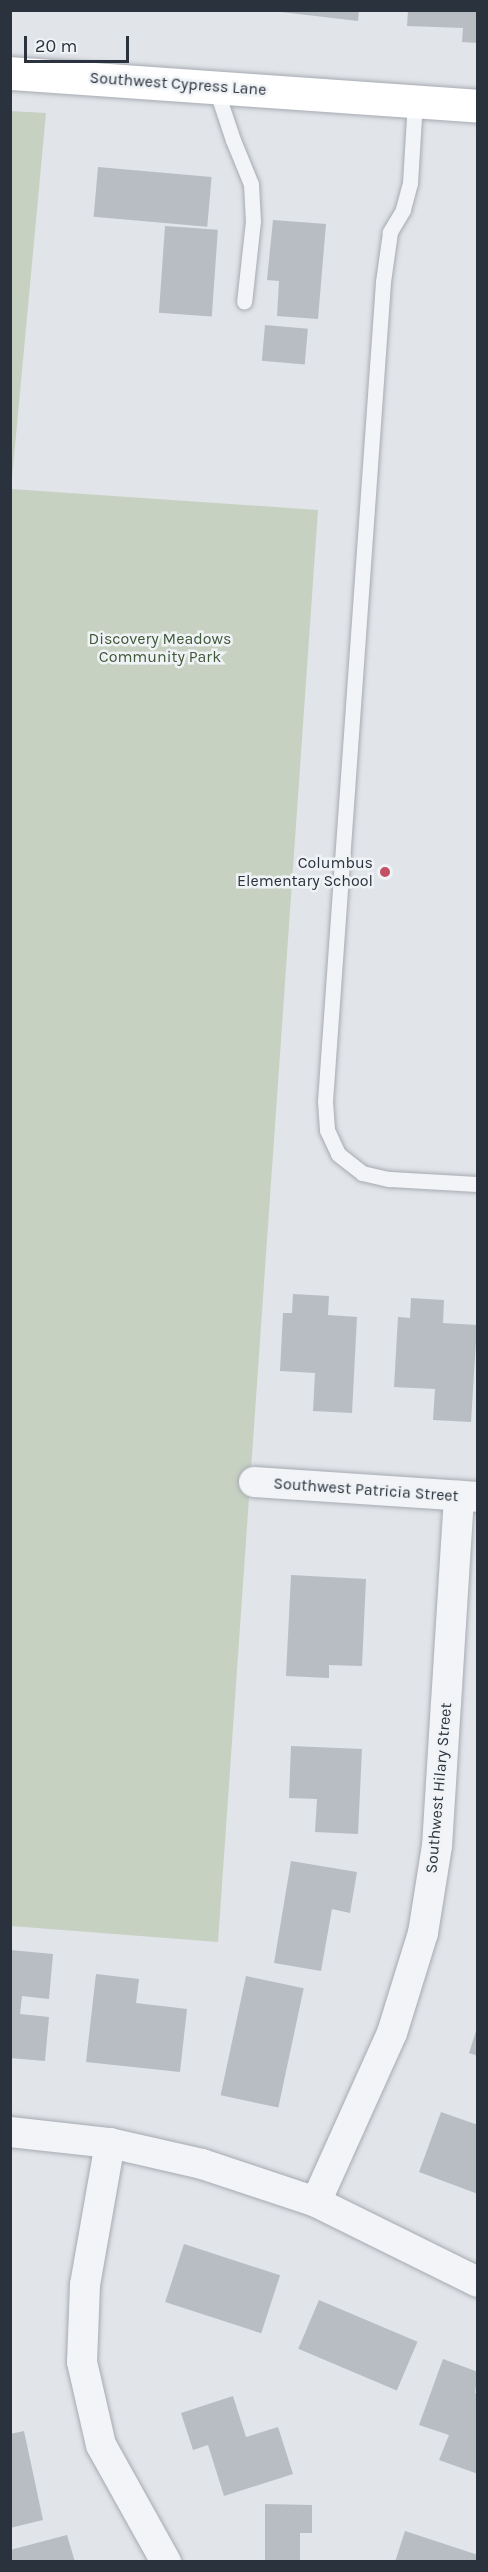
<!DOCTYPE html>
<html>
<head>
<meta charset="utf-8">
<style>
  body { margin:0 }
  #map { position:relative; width:488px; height:2572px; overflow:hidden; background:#e1e4e8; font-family:Karla,sans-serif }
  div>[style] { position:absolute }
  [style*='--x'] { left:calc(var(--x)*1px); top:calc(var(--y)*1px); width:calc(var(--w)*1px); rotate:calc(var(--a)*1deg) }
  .green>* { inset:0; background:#c7d1c2 }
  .building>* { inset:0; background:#b8bdc4; transform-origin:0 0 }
  .roads { filter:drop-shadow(0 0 2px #a6abb2) drop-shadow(0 0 2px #a6abb2) }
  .service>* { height:15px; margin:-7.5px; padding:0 7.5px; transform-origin:7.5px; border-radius:7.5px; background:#f3f4f7 }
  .minor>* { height:30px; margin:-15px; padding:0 15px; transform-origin:15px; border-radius:15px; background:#f3f4f7 }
  .secondary>* { height:33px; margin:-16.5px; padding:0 16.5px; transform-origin:16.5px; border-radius:16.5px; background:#fff }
  .dots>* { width:16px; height:16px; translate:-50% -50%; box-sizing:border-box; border:3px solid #f0f3f6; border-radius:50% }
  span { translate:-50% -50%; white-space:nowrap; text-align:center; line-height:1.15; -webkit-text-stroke:5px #f0f3f6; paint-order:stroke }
  .street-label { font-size:16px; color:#2a323e }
  .park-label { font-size:16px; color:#405939 }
  .poi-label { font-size:16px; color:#2a323e }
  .right { translate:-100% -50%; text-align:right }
  .frame { position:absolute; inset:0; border:12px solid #2a323e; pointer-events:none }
  .scale { position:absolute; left:24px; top:36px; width:105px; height:27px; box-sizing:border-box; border:3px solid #2a323e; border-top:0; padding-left:8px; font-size:18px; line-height:21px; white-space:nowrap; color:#2a323e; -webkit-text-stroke:4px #f0f3f6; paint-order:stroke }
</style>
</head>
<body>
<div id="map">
  <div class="green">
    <div style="clip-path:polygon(10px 111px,46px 113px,11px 489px,318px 510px,218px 1942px,11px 1926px)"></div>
  </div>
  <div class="building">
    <div style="clip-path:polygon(264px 10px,359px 10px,358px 21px)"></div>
    <div style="clip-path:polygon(408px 10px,478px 10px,478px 43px,462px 42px,463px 28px,407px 26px)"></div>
    <div style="left:98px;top:167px;width:114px;height:50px;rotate:5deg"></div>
    <div style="clip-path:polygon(273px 220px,326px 224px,318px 319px,277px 316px,279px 281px,267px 280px)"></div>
    <div style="left:165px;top:226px;width:53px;height:87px;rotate:4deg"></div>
    <div style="left:265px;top:325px;width:43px;height:36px;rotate:5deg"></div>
    <div style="clip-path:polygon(293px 1294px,329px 1296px,328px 1315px,357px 1317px,352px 1413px,313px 1411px,315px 1373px,280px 1371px,283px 1313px,292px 1313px)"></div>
    <div style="clip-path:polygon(411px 1298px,444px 1300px,443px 1323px,477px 1325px,471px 1422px,433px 1420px,435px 1389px,394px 1387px,398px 1317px,410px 1318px)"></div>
    <div style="clip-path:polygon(291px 1575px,366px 1579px,362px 1666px,329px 1665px,329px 1678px,286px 1676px)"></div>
    <div style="clip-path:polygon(291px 1746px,362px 1749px,358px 1834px,315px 1832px,317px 1799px,289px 1798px)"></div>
    <div style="clip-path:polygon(291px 1861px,357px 1872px,350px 1913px,332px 1909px,321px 1971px,274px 1963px)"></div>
    <div style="clip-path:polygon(10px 1950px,53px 1954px,49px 1999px,22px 1996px,20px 2014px,49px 2017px,45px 2061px,10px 2058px)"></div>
    <div style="clip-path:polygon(96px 1974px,139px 1979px,136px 2003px,187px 2009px,180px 2072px,86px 2062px)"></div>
    <div style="left:246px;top:1976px;width:59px;height:122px;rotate:12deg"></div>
    <div style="clip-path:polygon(477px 2028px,478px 2028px,478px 2056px,469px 2053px)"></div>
    <div style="clip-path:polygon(441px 2112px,478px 2125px,478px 2194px,419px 2172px)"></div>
    <div style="left:184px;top:2244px;width:101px;height:61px;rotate:18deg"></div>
    <div style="left:319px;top:2300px;width:107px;height:53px;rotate:23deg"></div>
    <div style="clip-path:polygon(443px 2359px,478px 2372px,475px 2393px,478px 2394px,478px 2474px,439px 2460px,449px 2435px,419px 2425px)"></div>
    <div style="clip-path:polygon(233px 2396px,246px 2437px,278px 2427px,293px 2474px,224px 2496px,208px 2445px,193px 2450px,181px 2413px)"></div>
    <div style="clip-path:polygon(24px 2431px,43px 2520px,10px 2528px,10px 2434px)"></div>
    <div style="clip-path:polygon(265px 2504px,312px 2505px,312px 2533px,300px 2533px,300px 2562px,265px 2562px)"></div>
    <div style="clip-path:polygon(405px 2531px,478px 2555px,478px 2562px,395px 2562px)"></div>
    <div style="clip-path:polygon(67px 2535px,75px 2562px,10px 2562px,10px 2550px)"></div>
  </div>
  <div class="roads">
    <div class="service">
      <div style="--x:215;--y:86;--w:57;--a:71.6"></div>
      <div style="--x:233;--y:140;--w:48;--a:67.8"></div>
      <div style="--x:251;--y:184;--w:37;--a:87"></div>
      <div style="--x:253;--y:221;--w:81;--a:96.3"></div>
      <div style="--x:415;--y:101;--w:82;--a:93.5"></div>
      <div style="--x:410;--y:183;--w:28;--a:105"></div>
      <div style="--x:403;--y:210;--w:26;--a:121"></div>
      <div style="--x:390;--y:232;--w:50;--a:98"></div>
      <div style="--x:383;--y:282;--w:821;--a:94.05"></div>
      <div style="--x:325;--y:1101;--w:29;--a:86"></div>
      <div style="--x:327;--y:1130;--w:26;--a:65"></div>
      <div style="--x:338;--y:1154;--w:31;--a:38"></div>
      <div style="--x:362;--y:1173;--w:28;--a:13"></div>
      <div style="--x:389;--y:1179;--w:89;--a:3.2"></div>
    </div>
    <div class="minor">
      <div style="--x:254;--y:1482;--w:225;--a:3.8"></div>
      <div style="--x:10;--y:2132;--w:101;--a:6.3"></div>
      <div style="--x:110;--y:2143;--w:94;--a:12.9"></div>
      <div style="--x:202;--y:2164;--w:120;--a:18.4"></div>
      <div style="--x:316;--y:2202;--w:181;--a:26.3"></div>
      <div style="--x:110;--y:2143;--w:144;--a:100"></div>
      <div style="--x:85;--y:2285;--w:77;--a:92.2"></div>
      <div style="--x:82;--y:2362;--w:85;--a:77.1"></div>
      <div style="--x:101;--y:2445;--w:134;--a:60.9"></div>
      <div style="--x:316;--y:2202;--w:185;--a:-65.8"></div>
      <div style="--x:392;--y:2033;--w:105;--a:-72.8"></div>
      <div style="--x:423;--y:1933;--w:88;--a:-80.9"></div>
      <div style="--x:437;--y:1846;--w:351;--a:-86.4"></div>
    </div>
    <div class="secondary">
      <div style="--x:10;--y:73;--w:469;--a:4"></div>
    </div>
  </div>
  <div class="dots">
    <div style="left:385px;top:872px;background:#c35066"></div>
  </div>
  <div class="street-label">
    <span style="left:178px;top:84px;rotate:4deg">Southwest Cypress Lane</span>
    <span style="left:366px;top:1490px;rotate:4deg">Southwest Patricia Street</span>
    <span style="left:439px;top:1788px;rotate:-85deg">Southwest Hilary Street</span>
  </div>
  <div class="park-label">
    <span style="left:160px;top:648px">Discovery Meadows<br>Community Park</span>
  </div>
  <div class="poi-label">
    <span class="right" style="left:373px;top:872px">Columbus<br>Elementary School</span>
  </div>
  <div class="frame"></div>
  <div class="scale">20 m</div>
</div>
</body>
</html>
